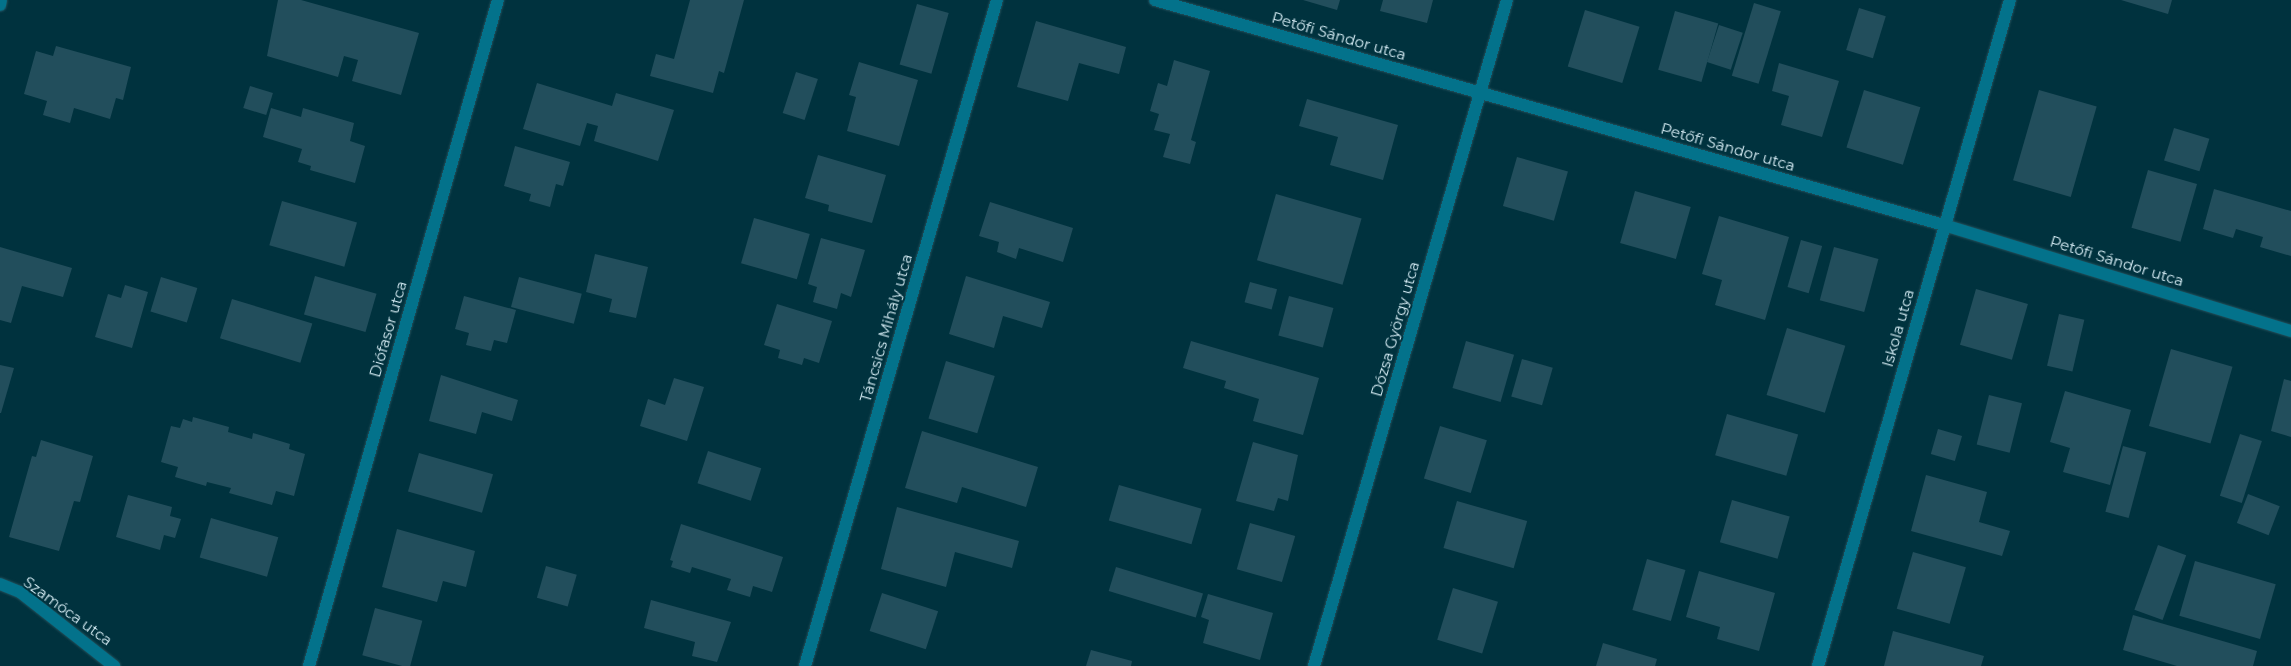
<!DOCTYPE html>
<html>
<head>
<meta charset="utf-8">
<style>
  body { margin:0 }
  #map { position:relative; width:2291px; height:666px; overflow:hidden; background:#00323e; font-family:Montserrat,sans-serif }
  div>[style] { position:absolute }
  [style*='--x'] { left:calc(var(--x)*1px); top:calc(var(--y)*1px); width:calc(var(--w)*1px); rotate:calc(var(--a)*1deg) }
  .building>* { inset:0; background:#224e5c; transform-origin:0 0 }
  .roads { filter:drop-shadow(0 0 1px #22505b) drop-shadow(0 0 1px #22505b) }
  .minor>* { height:12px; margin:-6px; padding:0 6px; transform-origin:6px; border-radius:6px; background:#03728b }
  span { translate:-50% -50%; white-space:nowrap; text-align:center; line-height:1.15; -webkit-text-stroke:4px #00323e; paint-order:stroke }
  .street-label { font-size:15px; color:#d6edf5 }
</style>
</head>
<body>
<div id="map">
  <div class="building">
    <div style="clip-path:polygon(278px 0,301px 0,419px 33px,401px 95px,352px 81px,358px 60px,344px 56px,338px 77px,267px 56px)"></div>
    <div style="clip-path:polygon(690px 0,744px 0,724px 73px,719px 71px,713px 93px,650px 76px,656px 54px,674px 59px)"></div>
    <div style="clip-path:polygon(1303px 0,1340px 0,1337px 10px)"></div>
    <div style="clip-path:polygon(1383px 0,1433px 0,1427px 23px,1380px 11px)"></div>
    <div style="clip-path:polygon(2121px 0,2172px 0,2168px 14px)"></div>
    <div style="left:1754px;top:3px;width:28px;height:76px;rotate:17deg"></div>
    <div style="left:917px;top:4px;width:33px;height:63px;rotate:16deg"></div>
    <div style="left:1859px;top:8px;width:28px;height:44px;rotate:17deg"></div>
    <div style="left:1585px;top:10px;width:57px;height:59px;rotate:17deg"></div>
    <div style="left:1675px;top:11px;width:45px;height:61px;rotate:16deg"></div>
    <div style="clip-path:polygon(1036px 21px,1126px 47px,1119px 74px,1079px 63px,1068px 101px,1017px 87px)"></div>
    <div style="left:1719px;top:25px;width:25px;height:39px;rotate:18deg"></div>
    <div style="clip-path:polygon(56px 46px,131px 67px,123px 100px,116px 98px,110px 119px,74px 108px,70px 123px,43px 115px,47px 101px,24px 94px,36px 51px,53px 56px)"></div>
    <div style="clip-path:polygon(1174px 60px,1210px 71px,1191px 140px,1196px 142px,1190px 164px,1163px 157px,1170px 134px,1154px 130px,1159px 114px,1150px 111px,1158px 83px,1167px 86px)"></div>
    <div style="clip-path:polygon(859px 62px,918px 80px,899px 146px,847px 131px,856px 97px,849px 95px)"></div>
    <div style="clip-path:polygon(1779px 63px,1839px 81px,1822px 137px,1781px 125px,1789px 96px,1772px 91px)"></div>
    <div style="left:796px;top:72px;width:23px;height:43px;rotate:18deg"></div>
    <div style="clip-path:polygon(537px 83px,612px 106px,616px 93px,674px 110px,658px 161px,594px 141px,598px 126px,587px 123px,580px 146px,523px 129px)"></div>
    <div style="left:250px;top:86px;width:24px;height:23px;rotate:17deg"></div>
    <div style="left:1864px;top:90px;width:59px;height:60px;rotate:17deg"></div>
    <div style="left:2039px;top:90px;width:60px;height:94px;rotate:16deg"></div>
    <div style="clip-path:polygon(1307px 99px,1398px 125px,1383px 180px,1330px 165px,1338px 137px,1299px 126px)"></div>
    <div style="clip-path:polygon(271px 108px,301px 117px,303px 108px,354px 123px,350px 141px,365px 146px,355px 183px,310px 170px,311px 166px,298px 162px,302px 149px,263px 137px)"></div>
    <div style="left:2174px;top:128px;width:37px;height:34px;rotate:17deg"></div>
    <div style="clip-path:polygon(515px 146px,570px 162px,563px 186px,556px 184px,550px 207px,529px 201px,531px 194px,504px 186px)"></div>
    <div style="clip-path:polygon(818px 155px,886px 175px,872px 223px,828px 211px,829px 205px,805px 198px)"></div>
    <div style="left:1517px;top:157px;width:53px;height:51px;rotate:16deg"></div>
    <div style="left:2148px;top:170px;width:51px;height:60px;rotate:16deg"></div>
    <div style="clip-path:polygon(2214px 189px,2291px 211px,2291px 256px,2260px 247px,2263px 237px,2236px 229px,2233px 238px,2203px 229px)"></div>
    <div style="left:1635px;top:191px;width:58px;height:54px;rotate:16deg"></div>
    <div style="left:1276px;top:194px;width:89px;height:69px;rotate:16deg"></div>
    <div style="left:282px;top:201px;width:78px;height:46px;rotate:16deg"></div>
    <div style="clip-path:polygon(990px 202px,1073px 228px,1063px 262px,1019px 248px,1016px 259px,997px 252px,999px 242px,979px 236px)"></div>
    <div style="clip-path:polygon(1719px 216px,1789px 237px,1765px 320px,1715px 305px,1722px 280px,1702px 274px)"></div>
    <div style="left:754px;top:218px;width:58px;height:47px;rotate:16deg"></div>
    <div style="clip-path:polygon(821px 238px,865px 250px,851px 297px,841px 293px,837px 309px,813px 302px,817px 287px,808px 284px)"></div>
    <div style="left:1801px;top:240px;width:22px;height:49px;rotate:16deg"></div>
    <div style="clip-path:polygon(0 247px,72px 268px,63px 297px,22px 286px,11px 323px,0 320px)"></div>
    <div style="left:1834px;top:247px;width:46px;height:55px;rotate:15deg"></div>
    <div style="clip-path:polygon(595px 254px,648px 267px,636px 318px,609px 312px,612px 299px,586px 292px)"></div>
    <div style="left:315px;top:276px;width:64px;height:40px;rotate:16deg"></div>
    <div style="clip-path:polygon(966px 276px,1050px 302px,1042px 328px,1003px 316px,994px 348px,949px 334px)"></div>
    <div style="left:161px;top:277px;width:38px;height:36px;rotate:17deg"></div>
    <div style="left:519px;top:277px;width:65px;height:31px;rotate:15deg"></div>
    <div style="left:1250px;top:282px;width:28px;height:21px;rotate:15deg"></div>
    <div style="clip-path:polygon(125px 285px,148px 292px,132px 348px,95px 337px,108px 294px,121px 298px)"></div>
    <div style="left:1976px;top:289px;width:54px;height:58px;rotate:16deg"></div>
    <div style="clip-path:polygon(464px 296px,516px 310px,507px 343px,494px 340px,491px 351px,466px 345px,469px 333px,455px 329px)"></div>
    <div style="left:1289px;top:296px;width:46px;height:41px;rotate:15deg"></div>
    <div style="left:232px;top:299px;width:84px;height:41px;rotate:17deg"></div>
    <div style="clip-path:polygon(777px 304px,832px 321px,819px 363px,804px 358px,802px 365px,778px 358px,780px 350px,764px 345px)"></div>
    <div style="left:2059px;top:314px;width:26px;height:53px;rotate:13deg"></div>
    <div style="left:1787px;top:328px;width:61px;height:70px;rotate:17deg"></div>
    <div style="clip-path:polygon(1191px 341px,1319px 378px,1303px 435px,1253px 421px,1259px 399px,1224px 388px,1226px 381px,1183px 368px)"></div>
    <div style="left:1466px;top:341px;width:50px;height:49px;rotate:16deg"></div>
    <div style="left:2171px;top:349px;width:64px;height:80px;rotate:16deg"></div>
    <div style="left:1522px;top:359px;width:32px;height:39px;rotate:16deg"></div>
    <div style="left:946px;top:361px;width:51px;height:60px;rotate:17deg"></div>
    <div style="clip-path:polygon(0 365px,14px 368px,1px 413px,0 413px)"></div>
    <div style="clip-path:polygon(441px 375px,518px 400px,512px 421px,482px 412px,476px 434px,429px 421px)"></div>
    <div style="clip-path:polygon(674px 378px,704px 387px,687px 441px,640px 426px,648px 399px,665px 405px)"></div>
    <div style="clip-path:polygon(2284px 379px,2291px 381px,2291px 437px,2271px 431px)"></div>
    <div style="clip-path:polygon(2065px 391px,2131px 410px,2110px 485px,2063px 472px,2070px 448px,2050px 442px)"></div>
    <div style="left:1989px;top:395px;width:34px;height:51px;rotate:14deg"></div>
    <div style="left:1727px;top:414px;width:74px;height:43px;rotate:16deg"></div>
    <div style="clip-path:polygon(193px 417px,229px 427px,228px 432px,252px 439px,253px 433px,290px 444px,289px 449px,305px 454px,294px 496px,276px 491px,272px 505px,229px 493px,231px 488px,207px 482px,206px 486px,175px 477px,178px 467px,161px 462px,171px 426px,180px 428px,183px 419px,192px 422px)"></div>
    <div style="left:1440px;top:426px;width:49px;height:55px;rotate:17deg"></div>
    <div style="left:1938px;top:429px;width:25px;height:26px;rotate:16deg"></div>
    <div style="clip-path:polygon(922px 431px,1038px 467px,1026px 507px,962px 487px,957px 503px,905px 488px)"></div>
    <div style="left:2240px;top:434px;width:23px;height:65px;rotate:18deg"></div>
    <div style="clip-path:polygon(41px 440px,93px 456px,80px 502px,74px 501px,59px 551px,9px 537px,32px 456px,36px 457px)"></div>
    <div style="clip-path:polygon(1253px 442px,1298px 455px,1288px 501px,1278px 498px,1274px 511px,1236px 501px)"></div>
    <div style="left:2123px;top:446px;width:24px;height:68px;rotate:15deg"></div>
    <div style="left:708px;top:451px;width:56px;height:34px;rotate:18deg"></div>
    <div style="left:419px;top:453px;width:77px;height:40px;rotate:16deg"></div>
    <div style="clip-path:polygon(1926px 475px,1987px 492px,1979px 522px,2010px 531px,2002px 556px,1911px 531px)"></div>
    <div style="left:1119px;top:485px;width:86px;height:37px;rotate:16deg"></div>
    <div style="left:2248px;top:494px;width:34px;height:31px;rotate:21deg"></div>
    <div style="clip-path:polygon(128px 495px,172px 507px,170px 516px,181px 519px,175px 538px,164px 535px,160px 550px,116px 537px)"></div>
    <div style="left:1732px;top:500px;width:60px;height:44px;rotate:16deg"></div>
    <div style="left:1457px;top:501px;width:73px;height:49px;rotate:16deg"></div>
    <div style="clip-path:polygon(897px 507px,1019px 541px,1012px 568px,955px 552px,946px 587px,881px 569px)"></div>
    <div style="left:211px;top:518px;width:70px;height:41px;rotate:16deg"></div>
    <div style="left:1250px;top:523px;width:47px;height:48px;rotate:16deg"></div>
    <div style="clip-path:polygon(681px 524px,783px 557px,772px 592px,753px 586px,750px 597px,727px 590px,731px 579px,692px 567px,690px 573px,671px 567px,673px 561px,670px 560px)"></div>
    <div style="clip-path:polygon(397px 529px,475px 551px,466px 587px,443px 581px,437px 602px,382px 587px)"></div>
    <div style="left:2158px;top:545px;width:30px;height:69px;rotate:20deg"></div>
    <div style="left:1913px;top:552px;width:55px;height:59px;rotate:16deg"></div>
    <div style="left:1647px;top:559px;width:40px;height:53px;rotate:16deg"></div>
    <div style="left:2195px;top:561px;width:84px;height:57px;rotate:16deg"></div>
    <div style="left:546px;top:566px;width:32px;height:33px;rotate:16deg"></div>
    <div style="left:1116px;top:567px;width:91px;height:25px;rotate:17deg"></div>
    <div style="clip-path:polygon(1699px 571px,1775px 593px,1759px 651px,1717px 639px,1720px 627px,1686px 617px)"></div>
    <div style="left:1453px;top:588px;width:47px;height:54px;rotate:17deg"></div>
    <div style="left:882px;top:593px;width:59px;height:40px;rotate:18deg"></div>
    <div style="clip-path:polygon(1208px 594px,1273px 613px,1260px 660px,1203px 643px,1209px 620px,1201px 617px)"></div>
    <div style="clip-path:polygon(651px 600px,731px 622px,717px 662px,692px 656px,695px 642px,644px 628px)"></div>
    <div style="left:375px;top:608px;width:49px;height:49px;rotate:15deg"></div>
    <div style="clip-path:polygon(2133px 615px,2257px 651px,2253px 666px,2177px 666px,2123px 650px)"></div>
    <div style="clip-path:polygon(1893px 631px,1984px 656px,1981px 666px,1884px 666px)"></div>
    <div style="clip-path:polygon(1603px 643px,1657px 659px,1655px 666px,1596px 666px)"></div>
    <div style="clip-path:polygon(1091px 650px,1132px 661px,1131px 666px,1086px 666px)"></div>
  </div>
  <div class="roads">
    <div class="minor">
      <div style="--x:1155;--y:0;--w:820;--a:15.92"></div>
      <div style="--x:1944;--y:225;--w:363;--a:17"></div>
      <div style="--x:0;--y:5;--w:5;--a:-79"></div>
      <div style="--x:0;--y:584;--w:22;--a:22"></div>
      <div style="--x:20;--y:592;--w:120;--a:38.2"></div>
      <div style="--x:309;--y:666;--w:692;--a:-74.16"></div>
      <div style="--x:805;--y:666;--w:693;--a:-73.92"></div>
      <div style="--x:1314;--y:666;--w:693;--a:-73.84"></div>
      <div style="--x:1818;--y:666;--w:693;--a:-73.92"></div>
    </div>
  </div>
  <div class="street-label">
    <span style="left:1339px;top:36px;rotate:16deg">Petőfi Sándor utca</span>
    <span style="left:1728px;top:147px;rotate:16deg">Petőfi Sándor utca</span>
    <span style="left:2117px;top:261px;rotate:17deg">Petőfi Sándor utca</span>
    <span style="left:886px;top:328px;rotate:-74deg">Táncsics Mihály utca</span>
    <span style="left:1898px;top:328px;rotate:-74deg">Iskola utca</span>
    <span style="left:388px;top:329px;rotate:-74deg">Diófasor utca</span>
    <span style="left:1395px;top:329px;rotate:-74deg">Dózsa György utca</span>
    <span style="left:68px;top:611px;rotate:36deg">Szamóca utca</span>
  </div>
</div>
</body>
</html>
